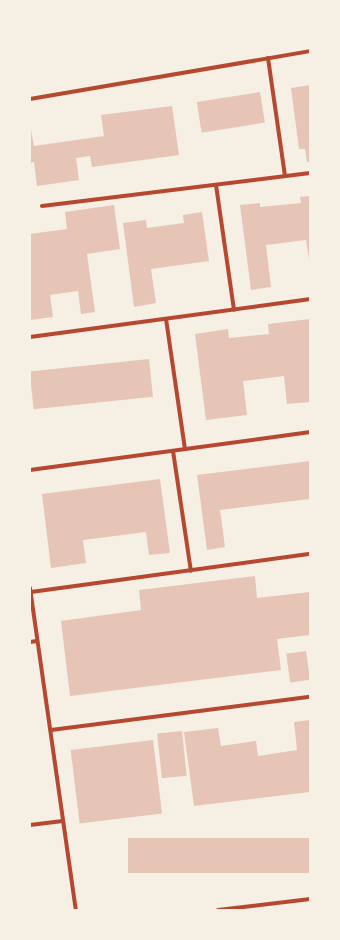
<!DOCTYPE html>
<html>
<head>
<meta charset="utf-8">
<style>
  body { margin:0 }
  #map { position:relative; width:340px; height:940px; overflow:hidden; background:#f6efe4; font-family:"Roboto Serif",serif }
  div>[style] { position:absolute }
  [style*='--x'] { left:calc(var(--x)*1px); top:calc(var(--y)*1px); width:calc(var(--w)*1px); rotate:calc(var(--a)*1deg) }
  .building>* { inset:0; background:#e6c5b7; transform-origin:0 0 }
  .minor>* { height:4px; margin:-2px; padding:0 2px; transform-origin:2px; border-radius:2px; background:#b5482f }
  span { translate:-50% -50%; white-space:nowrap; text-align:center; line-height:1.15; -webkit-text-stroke:4px #f6efe4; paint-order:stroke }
  .frame { position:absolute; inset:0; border:31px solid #f6efe4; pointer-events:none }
</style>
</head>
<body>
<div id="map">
  <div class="building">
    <div style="clip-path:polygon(310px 85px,310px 162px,307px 162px,305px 149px,299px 149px,291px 88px)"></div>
    <div style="left:260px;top:92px;width:31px;height:64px;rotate:81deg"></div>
    <div style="clip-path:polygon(172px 106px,179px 155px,92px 167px,90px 156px,76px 158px,79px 180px,37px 186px,34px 162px,30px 163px,30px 125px,34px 146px,104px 136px,101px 115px)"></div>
    <div style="clip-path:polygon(310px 196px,310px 267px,306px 240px,266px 245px,271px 287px,251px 290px,240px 205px,260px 203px,260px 207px,301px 203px,300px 197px)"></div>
    <div style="clip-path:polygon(114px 205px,120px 249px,87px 254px,95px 312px,81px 314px,78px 291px,50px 295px,53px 317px,30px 320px,30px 234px,67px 229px,65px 212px)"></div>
    <div style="clip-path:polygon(202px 212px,209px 261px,151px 269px,156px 303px,134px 307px,123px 223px,146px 220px,147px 228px,184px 223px,183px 215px)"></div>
    <div style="clip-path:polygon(310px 319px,310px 402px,287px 404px,284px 376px,243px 381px,247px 415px,206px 420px,195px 334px,228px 329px,229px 338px,269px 334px,268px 324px)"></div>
    <div style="left:149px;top:359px;width:38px;height:120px;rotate:84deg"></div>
    <div style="clip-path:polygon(310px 461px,310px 499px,220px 510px,225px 547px,207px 550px,197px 475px)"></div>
    <div style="clip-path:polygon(160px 479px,170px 553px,149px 555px,146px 532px,83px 540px,86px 563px,51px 568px,42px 494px)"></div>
    <div style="clip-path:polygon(255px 576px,257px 598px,310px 592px,310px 635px,277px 639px,281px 670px,70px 696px,61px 621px,141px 610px,139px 590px)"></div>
    <div style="left:306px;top:651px;width:29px;height:20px;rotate:82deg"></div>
    <div style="clip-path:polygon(310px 720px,310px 792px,194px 806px,184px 732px,218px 728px,221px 746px,256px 741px,258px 756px,297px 750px,294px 722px)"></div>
    <div style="left:182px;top:731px;width:45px;height:25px;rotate:84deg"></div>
    <div style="left:153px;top:740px;width:74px;height:83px;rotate:83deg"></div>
    <div style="left:310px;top:838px;width:35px;height:182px;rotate:90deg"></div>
  </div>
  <div class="minor">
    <div style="--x:268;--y:58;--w:119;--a:81.8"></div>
    <div style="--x:30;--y:99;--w:284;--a:-9.7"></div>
    <div style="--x:216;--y:185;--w:126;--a:81.8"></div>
    <div style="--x:42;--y:206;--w:270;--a:-7"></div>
    <div style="--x:166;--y:319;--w:131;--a:81.7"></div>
    <div style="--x:30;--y:337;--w:283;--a:-7.7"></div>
    <div style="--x:173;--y:451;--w:121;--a:81.5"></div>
    <div style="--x:30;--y:470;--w:283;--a:-7.7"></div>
    <div style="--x:30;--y:588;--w:325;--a:81.9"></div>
    <div style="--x:31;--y:592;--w:282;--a:-7.8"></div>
    <div style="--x:30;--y:642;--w:7;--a:-8"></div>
    <div style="--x:51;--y:730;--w:261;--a:-7.3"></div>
    <div style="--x:30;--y:825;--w:33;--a:-7"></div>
    <div style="--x:218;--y:910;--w:93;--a:-6.8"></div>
  </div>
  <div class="frame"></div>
</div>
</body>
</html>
